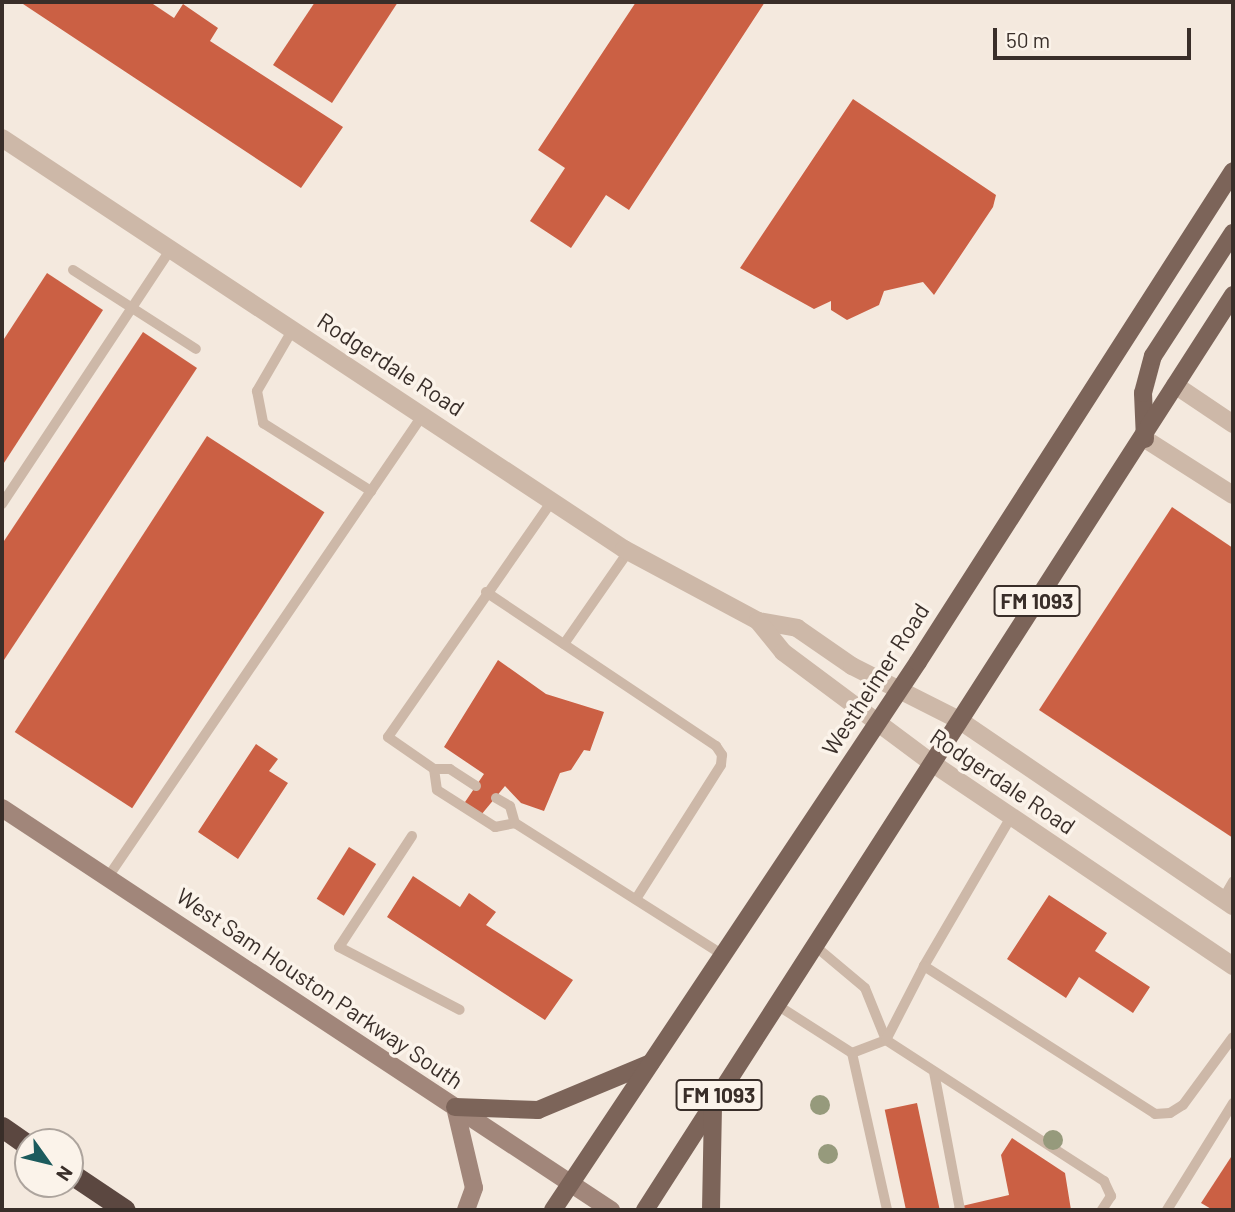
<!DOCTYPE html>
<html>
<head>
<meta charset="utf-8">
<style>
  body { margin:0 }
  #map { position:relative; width:1235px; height:1212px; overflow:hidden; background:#f4e9de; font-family:Barlow,sans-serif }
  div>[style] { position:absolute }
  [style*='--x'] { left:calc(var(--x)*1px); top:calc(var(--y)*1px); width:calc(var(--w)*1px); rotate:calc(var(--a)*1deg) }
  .building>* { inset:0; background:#cb6044; transform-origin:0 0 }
  .service>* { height:10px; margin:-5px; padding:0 5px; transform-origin:5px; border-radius:5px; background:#cdb8a8 }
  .tertiary>* { height:18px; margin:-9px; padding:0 9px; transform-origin:9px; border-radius:9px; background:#cdb8a8 }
  .secondary>* { height:18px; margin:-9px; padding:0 9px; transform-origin:9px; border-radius:9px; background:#a1867a }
  .primary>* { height:18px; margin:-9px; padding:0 9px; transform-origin:9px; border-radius:9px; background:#7c6459 }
  .motorway>* { height:21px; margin:-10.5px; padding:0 10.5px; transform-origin:10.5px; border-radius:10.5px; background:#5b4740 }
  .trees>* { width:20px; height:20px; margin:-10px; border-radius:50%; background:#969a7c }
  span { translate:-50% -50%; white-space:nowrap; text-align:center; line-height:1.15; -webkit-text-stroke:7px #fbf3ea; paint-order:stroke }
  .shield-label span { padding:2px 5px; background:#fbf3ea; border:2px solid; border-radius:5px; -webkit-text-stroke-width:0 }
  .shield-label { font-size:21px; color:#392e29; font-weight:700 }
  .street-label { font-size:23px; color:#392e29 }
  .frame { position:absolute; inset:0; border:4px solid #392e29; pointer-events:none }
  .north { position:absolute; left:14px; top:1128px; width:70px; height:70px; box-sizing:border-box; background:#fbf3ea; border:2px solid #ada49d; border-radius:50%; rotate:124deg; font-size:19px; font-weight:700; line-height:28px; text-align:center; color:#392e29 }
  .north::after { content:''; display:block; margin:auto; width:24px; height:32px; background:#1c5b5d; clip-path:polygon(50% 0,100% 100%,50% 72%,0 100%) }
  .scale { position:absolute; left:993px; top:28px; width:198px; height:32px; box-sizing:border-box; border:4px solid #392e29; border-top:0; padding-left:9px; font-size:21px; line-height:24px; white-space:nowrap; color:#392e29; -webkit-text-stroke:5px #fbf3ea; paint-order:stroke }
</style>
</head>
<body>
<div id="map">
  <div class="building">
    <div style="clip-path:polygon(20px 2px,150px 2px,174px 18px,183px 4px,218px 28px,210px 41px,343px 127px,301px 188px)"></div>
    <div style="clip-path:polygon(315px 2px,398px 2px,332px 103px,273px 65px)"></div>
    <div style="clip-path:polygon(636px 2px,765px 2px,629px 210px,606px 195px,571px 248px,530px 221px,565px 168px,538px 150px)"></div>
    <div style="clip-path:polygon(853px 99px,996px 195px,993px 207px,934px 295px,923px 282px,884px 291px,879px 305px,847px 320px,831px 310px,831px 301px,814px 309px,740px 268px)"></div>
    <div style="clip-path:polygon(47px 273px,103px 310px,2px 466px,2px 342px)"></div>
    <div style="clip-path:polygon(143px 332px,197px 368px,2px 663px,2px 544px)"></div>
    <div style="left:207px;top:436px;width:140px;height:353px;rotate:33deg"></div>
    <div style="clip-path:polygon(1172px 507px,1233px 548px,1233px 838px,1039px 710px)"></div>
    <div style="clip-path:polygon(498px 660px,546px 694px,604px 712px,590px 751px,584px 750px,571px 770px,560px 773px,544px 811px,521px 803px,505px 786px,481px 815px,463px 805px,484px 774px,444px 747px)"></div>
    <div style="clip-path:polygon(256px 744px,278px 759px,269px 771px,288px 783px,238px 859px,198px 832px)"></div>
    <div style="left:349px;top:847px;width:32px;height:61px;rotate:32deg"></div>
    <div style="clip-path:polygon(413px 876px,460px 907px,469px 893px,496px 912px,486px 925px,573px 980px,545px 1020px,387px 917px)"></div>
    <div style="clip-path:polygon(1049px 895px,1107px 933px,1095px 951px,1150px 987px,1133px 1013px,1079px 977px,1066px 998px,1007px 959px)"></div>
    <div style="left:917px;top:1103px;width:109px;height:33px;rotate:78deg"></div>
    <div style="clip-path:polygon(1012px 1138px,1065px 1173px,1071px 1210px,945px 1210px,1009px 1195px,1001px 1155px)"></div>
    <div style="clip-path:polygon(1233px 1154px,1233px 1210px,1213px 1210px,1201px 1203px)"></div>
  </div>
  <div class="service">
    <div style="--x:73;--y:270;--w:146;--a:32.7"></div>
    <div style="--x:293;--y:329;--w:72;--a:120.1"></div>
    <div style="--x:257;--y:391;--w:33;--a:79"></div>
    <div style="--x:263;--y:423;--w:128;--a:32.2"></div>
    <div style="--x:2;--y:504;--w:306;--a:-56.5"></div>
    <div style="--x:486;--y:592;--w:277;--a:33.8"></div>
    <div style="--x:716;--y:746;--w:11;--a:56"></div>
    <div style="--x:722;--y:755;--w:10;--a:96"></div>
    <div style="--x:721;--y:765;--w:159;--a:122.4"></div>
    <div style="--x:564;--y:644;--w:112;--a:-55.2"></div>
    <div style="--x:434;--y:769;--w:21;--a:82"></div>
    <div style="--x:437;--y:790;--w:69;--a:32.5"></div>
    <div style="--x:495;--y:827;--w:20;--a:-11"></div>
    <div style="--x:476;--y:786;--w:31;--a:-147"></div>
    <div style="--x:450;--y:769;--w:16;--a:180"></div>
    <div style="--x:434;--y:769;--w:56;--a:-145.2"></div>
    <div style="--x:388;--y:737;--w:289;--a:-55.2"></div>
    <div style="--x:496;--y:798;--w:16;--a:30"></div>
    <div style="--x:510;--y:806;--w:18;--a:74"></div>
    <div style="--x:515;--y:823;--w:246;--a:32.4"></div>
    <div style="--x:1011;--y:817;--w:173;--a:120.3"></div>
    <div style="--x:924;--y:966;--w:274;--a:32.6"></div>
    <div style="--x:1155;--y:1114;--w:15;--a:-4"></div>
    <div style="--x:1170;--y:1113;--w:15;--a:-32"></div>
    <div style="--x:1183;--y:1105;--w:84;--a:-53.7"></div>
    <div style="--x:412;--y:836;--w:133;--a:123.3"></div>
    <div style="--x:339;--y:947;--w:136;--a:27.5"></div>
    <div style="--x:108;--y:877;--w:561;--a:-55.74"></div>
    <div style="--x:1223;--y:899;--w:20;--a:-60"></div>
    <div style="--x:815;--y:946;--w:65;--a:40"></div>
    <div style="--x:865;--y:988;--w:56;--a:68"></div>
    <div style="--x:886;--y:1040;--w:260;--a:32.9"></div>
    <div style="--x:1104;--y:1181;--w:17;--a:65"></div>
    <div style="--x:1111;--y:1196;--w:17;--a:123"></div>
    <div style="--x:777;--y:1005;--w:89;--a:32.6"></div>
    <div style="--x:852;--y:1053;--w:36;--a:-21"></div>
    <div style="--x:886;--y:1040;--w:83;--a:-62.8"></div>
    <div style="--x:852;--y:1053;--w:161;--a:77.4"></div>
    <div style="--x:934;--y:1072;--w:140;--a:79.3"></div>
    <div style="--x:1167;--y:1210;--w:126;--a:-58.3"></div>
  </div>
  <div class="tertiary">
    <div style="--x:2;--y:138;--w:746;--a:33.46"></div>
    <div style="--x:624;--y:549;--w:152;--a:28.2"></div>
    <div style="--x:758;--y:621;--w:40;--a:10"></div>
    <div style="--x:797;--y:628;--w:67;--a:34.6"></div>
    <div style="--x:852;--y:666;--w:120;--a:26.8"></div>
    <div style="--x:959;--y:720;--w:331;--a:34.2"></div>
    <div style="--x:1175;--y:385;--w:70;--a:33.9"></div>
    <div style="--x:1145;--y:439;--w:104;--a:32.5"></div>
    <div style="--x:758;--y:621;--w:40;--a:51"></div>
    <div style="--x:783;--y:652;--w:186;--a:36.7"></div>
    <div style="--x:932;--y:763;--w:363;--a:34"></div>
  </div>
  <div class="secondary">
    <div style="--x:2;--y:808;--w:730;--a:33.43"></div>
    <div style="--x:455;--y:1107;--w:83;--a:76.8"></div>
    <div style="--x:474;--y:1188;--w:23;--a:110"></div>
  </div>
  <div class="primary">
    <div style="--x:1145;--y:439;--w:46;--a:-92.5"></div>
    <div style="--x:1143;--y:393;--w:38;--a:-75"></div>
    <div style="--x:1153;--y:356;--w:147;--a:-57"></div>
    <div style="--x:455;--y:1107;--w:83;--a:2.1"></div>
    <div style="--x:538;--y:1110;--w:122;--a:-22.6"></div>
    <div style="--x:553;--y:1210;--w:658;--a:-56.33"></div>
    <div style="--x:918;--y:662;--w:583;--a:-57.32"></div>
    <div style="--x:645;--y:1210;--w:1088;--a:-57.27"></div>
    <div style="--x:711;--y:1210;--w:104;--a:-88.9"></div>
  </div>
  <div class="motorway">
    <div style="--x:2;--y:1127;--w:32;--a:35"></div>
    <div style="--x:70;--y:1173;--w:66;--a:33.9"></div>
  </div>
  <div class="trees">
    <div style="left:820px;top:1105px"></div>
    <div style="left:1053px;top:1140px"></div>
    <div style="left:828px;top:1154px"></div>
  </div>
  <div class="shield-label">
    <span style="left:1037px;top:601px">FM 1093</span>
    <span style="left:719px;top:1095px">FM 1093</span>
  </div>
  <div class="street-label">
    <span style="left:391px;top:364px;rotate:33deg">Rodgerdale Road</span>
    <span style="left:875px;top:679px;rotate:-57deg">Westheimer Road</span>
    <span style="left:1003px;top:781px;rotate:34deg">Rodgerdale Road</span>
    <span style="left:320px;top:988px;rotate:34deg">West Sam Houston Parkway South</span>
  </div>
  <div class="frame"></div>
  <div class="north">N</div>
  <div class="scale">50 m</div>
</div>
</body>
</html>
